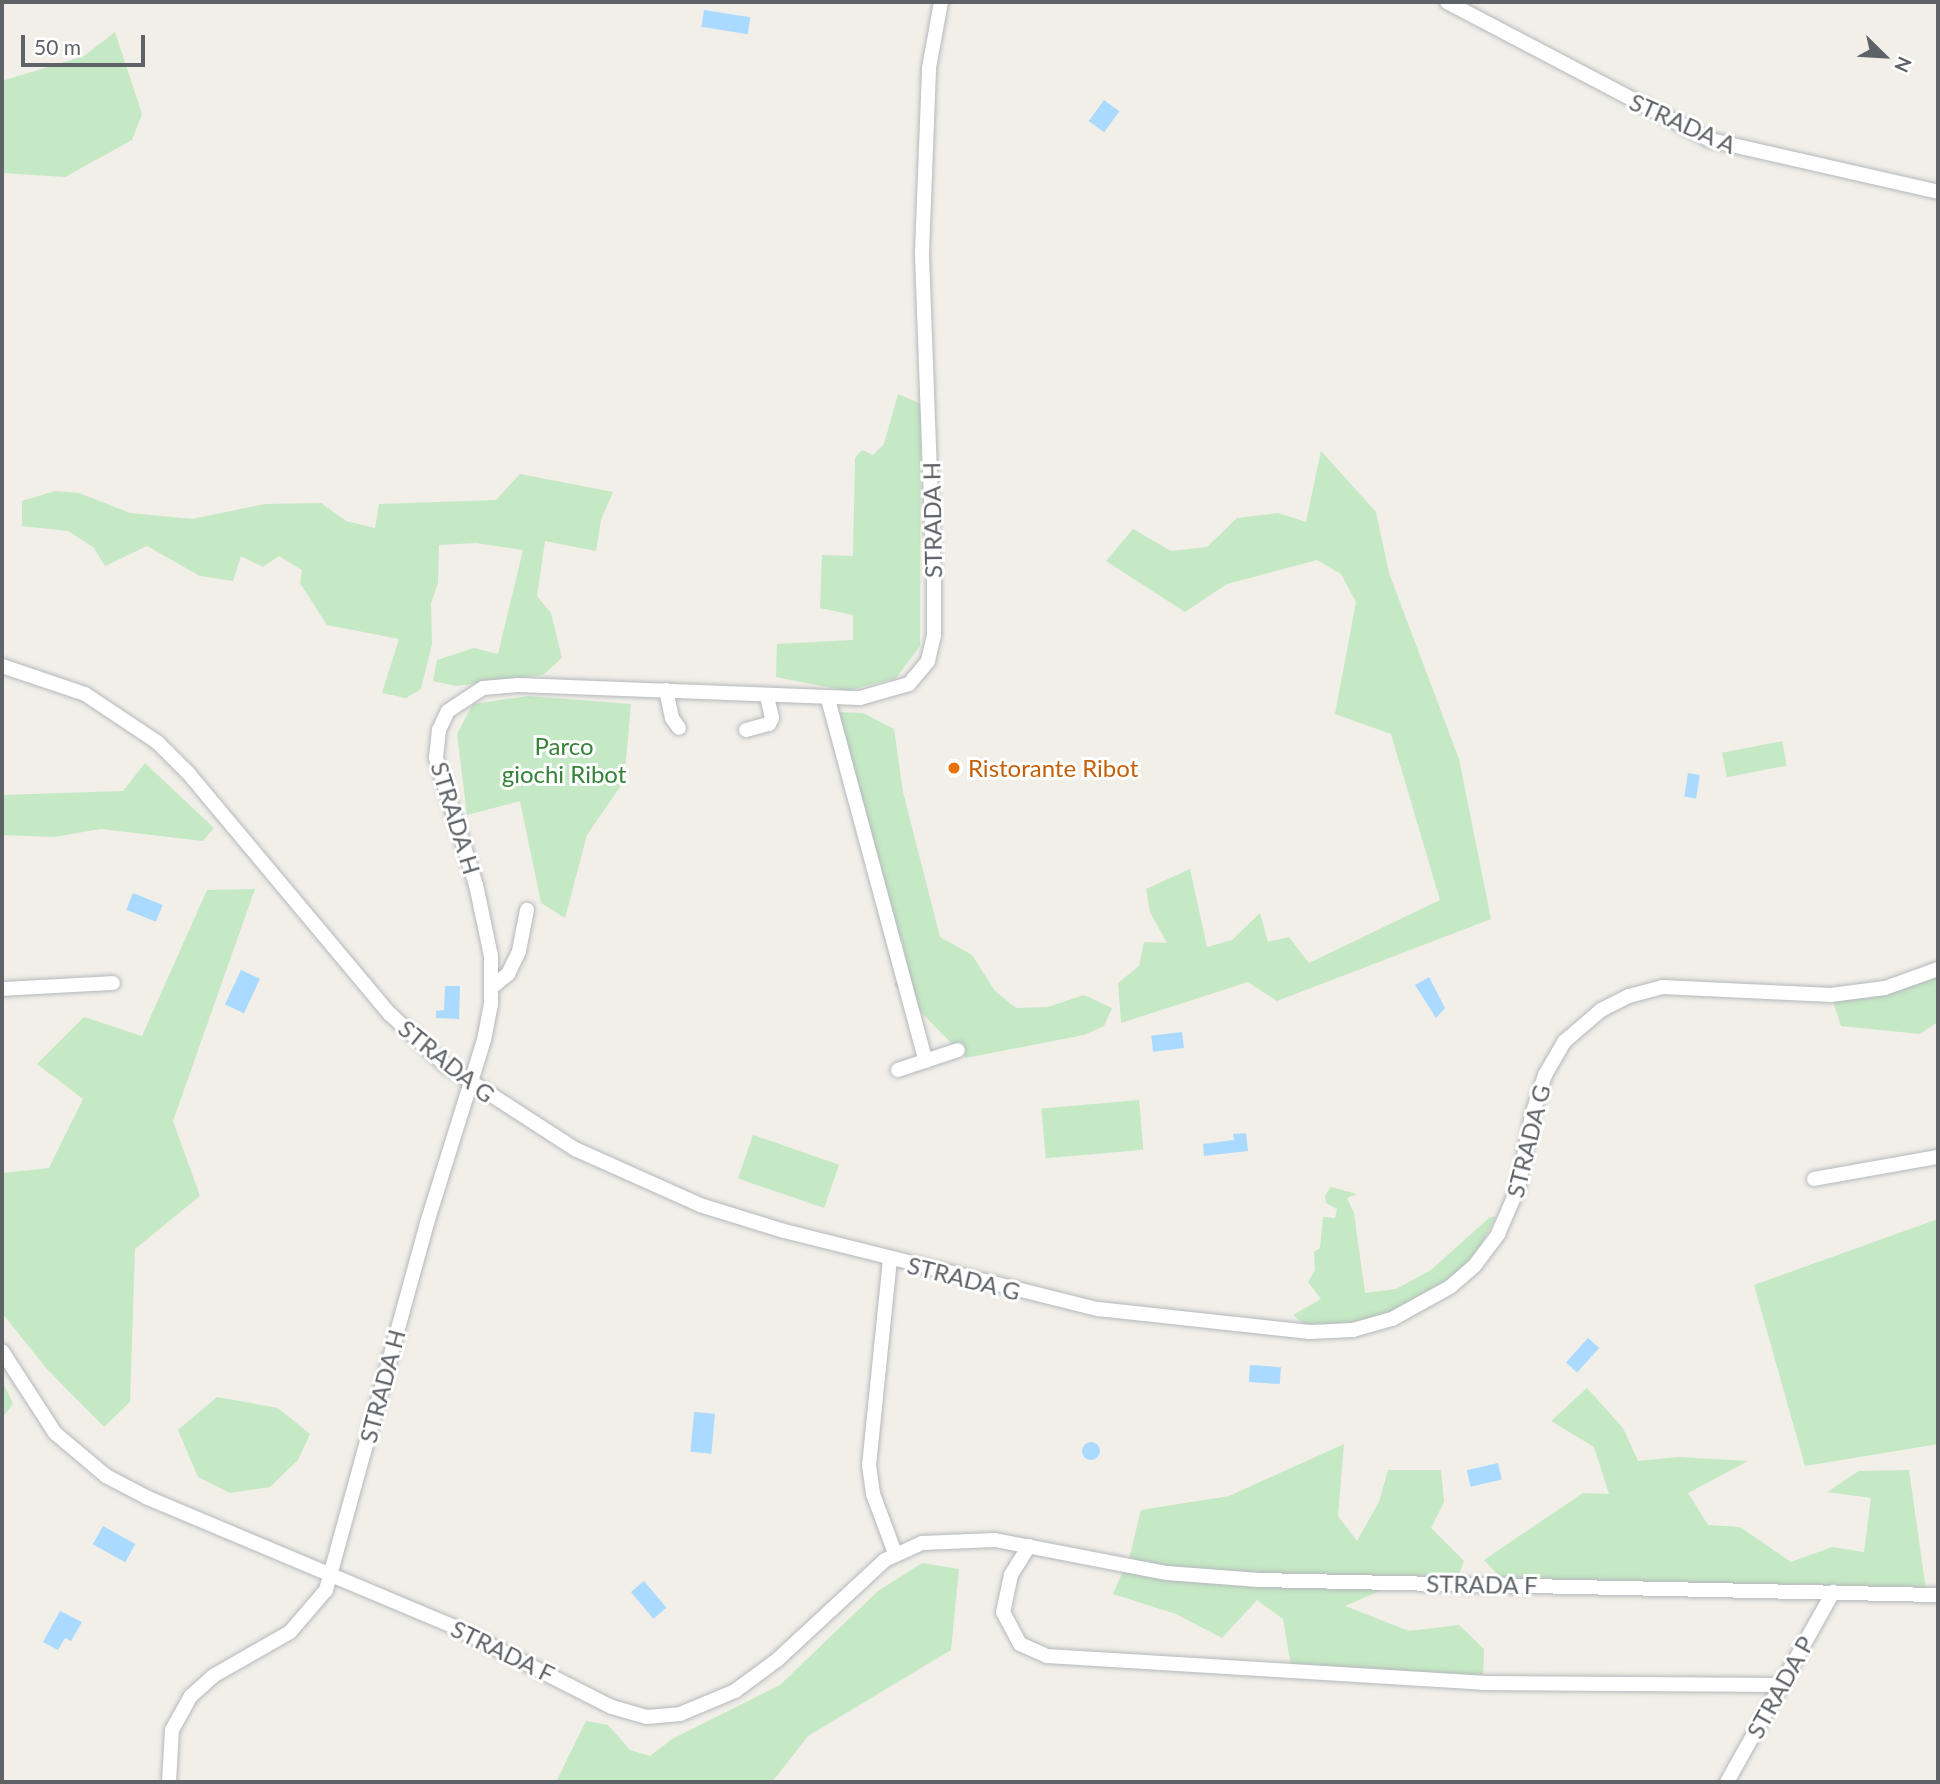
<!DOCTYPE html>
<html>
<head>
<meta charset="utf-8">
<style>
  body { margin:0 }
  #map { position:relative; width:1940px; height:1784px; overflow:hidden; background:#f1efe8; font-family:Lato,sans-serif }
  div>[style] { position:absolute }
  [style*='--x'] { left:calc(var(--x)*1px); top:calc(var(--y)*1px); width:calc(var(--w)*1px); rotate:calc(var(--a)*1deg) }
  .green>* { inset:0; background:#c5e8c5; transform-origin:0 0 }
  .water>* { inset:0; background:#aadaff; transform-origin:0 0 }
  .round { border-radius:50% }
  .roads { filter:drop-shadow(0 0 2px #b5b8bc) drop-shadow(0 0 2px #b5b8bc) }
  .street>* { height:14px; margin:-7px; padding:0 7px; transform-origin:7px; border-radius:7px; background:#fff }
  .dots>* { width:19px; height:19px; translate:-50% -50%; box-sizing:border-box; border:4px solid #fff; border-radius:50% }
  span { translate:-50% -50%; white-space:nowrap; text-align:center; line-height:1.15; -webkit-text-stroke:6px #fff; paint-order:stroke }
  .street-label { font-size:24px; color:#5f6368 }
  .park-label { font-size:24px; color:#348238 }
  .food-label { font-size:24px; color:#c56008 }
  .left { translate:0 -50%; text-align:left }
  .frame { position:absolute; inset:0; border:4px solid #5f6368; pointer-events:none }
  .north { position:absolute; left:1849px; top:21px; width:70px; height:70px; -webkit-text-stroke:5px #fff; paint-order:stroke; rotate:114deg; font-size:19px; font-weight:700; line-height:28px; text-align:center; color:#5f6368 }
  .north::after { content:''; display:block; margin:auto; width:24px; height:32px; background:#5f6368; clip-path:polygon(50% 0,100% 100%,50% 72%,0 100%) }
  .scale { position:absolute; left:21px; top:35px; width:124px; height:32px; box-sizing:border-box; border:4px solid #5f6368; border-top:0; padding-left:9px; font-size:21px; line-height:24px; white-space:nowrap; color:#5f6368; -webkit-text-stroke:5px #fff; paint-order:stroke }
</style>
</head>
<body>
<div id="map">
  <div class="green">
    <div style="clip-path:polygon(115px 32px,142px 114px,132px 140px,65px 177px,2px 173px,2px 81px,84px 56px)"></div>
    <div style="clip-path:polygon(898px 394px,921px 404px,920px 646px,896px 678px,847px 691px,776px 677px,777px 644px,853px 640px,853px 615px,820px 608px,822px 555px,853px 556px,855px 458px,862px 450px,873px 455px,884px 444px)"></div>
    <div style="clip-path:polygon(1321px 451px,1376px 512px,1389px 573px,1459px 759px,1491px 919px,1277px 1001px,1248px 982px,1121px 1023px,1118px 983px,1139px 966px,1144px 942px,1167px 943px,1150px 912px,1146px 889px,1190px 869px,1207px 947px,1232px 940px,1260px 913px,1268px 942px,1289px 937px,1309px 963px,1440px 900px,1391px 734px,1335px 714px,1356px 602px,1341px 574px,1317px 560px,1227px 584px,1185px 612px,1106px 561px,1133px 529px,1171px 551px,1207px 547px,1237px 518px,1278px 513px,1306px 522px)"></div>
    <div style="clip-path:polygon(520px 474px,613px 492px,601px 520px,596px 551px,545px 541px,537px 596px,551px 613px,562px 658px,543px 675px,456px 686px,433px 681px,437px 660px,474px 648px,498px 654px,523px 550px,476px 543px,439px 545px,438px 583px,431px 603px,432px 644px,421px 689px,406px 698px,382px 693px,399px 639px,327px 625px,300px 583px,302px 570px,279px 556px,263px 567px,241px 556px,233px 581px,200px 576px,147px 546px,105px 566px,93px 547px,68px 531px,22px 526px,22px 501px,55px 491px,79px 493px,130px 513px,192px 519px,265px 504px,321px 503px,346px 521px,375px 528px,379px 504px,496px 500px)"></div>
    <div style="clip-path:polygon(528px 696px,631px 704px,624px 781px,587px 835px,565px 918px,541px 903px,520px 801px,467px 815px,457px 734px,473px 704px)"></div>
    <div style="clip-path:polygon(834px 712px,863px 713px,894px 729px,903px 792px,940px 937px,972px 955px,995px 991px,1016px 1008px,1048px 1007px,1084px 995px,1112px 1008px,1104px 1026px,1084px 1035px,966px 1058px,894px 985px,907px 964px,902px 940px,886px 903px)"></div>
    <div style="left:1782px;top:741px;width:25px;height:61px;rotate:79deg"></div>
    <div style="clip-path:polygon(145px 763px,214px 828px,203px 841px,101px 829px,54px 837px,2px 835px,2px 795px,123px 791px)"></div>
    <div style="clip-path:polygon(255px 889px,173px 1121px,200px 1196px,135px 1249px,130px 1402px,104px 1427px,47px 1369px,2px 1313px,2px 1173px,49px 1168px,83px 1099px,37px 1064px,84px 1017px,142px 1036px,207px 890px)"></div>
    <div style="clip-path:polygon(1938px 969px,1938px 1022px,1920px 1034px,1841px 1026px,1831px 995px)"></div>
    <div style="left:1139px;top:1100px;width:50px;height:98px;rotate:85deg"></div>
    <div style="left:753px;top:1135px;width:91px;height:46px;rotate:19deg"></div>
    <div style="clip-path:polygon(1331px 1187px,1357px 1194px,1347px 1198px,1354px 1213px,1365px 1293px,1396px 1289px,1431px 1270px,1490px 1217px,1496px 1217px,1471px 1264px,1452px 1281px,1380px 1318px,1309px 1328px,1293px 1315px,1321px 1299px,1308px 1282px,1315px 1270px,1314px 1252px,1320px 1248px,1323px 1217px,1335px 1218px,1337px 1209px,1326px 1203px,1325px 1195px)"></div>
    <div style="clip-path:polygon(1938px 1219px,1938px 1444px,1805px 1466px,1754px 1285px)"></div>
    <div style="clip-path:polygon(2px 1380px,13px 1404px,2px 1418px,2px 1379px)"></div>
    <div style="clip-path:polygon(1587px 1388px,1623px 1428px,1638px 1461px,1678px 1457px,1748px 1461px,1688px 1493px,1708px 1525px,1740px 1527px,1791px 1562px,1832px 1547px,1864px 1552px,1871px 1498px,1827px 1492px,1859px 1471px,1909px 1470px,1926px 1590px,1799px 1584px,1800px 1591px,1503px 1580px,1484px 1560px,1583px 1493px,1609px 1494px,1594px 1447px,1551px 1421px)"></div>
    <div style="clip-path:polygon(217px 1397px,278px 1408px,310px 1434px,298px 1460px,270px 1487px,230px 1493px,198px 1477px,178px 1430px)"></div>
    <div style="clip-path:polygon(1344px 1444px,1338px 1516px,1357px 1541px,1379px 1502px,1388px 1470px,1441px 1470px,1444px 1502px,1431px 1528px,1464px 1561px,1457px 1580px,1398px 1583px,1345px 1606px,1409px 1631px,1459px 1625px,1484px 1649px,1483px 1683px,1291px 1666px,1283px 1619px,1257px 1600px,1222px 1638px,1176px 1614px,1113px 1594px,1130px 1555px,1141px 1510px,1229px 1496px)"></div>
    <div style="clip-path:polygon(922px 1563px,959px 1569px,951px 1650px,808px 1736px,772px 1782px,556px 1782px,586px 1721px,608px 1725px,630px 1750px,650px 1756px,672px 1739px,780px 1685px,878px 1591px)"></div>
  </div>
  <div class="water">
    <div style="left:704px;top:10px;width:47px;height:17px;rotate:9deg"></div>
    <div style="left:1104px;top:100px;width:19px;height:26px;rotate:36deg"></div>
    <div style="left:1688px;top:773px;width:12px;height:24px;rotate:9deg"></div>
    <div style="left:133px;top:893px;width:32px;height:18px;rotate:22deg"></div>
    <div style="left:241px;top:970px;width:21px;height:38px;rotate:25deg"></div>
    <div style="clip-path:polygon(1429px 977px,1445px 1008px,1436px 1018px,1415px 985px)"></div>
    <div style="clip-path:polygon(445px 986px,460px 986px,459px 1019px,436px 1018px,436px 1011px,444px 1010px)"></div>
    <div style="left:1182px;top:1032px;width:16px;height:31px;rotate:83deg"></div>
    <div style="clip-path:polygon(1246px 1133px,1248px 1151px,1204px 1156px,1203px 1144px,1234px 1140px,1233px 1134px)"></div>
    <div style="left:1588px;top:1338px;width:15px;height:33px;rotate:42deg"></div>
    <div style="left:1250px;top:1365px;width:31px;height:17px;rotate:4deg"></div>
    <div style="left:694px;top:1412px;width:21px;height:40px;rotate:5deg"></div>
    <div class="round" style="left:1082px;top:1442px;width:18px;height:18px"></div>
    <div style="left:1498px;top:1463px;width:17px;height:32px;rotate:77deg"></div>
    <div style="left:103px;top:1526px;width:37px;height:21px;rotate:29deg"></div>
    <div style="left:644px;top:1581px;width:35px;height:17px;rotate:50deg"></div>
    <div style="clip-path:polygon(60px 1611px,82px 1622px,71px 1641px,65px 1638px,58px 1650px,43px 1642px)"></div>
  </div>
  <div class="roads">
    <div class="street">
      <div style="--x:1447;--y:2;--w:297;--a:27.7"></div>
      <div style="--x:1710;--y:140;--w:234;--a:12.8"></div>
      <div style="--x:2;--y:666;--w:88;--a:18.6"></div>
      <div style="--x:85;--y:694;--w:87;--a:33.7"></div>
      <div style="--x:157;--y:742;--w:45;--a:45"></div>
      <div style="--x:189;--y:774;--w:313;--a:50.1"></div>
      <div style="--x:390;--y:1014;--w:75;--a:42.8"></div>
      <div style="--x:445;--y:1065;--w:155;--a:32.9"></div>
      <div style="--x:575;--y:1149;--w:137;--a:24.1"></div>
      <div style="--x:700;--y:1205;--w:88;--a:17.2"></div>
      <div style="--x:784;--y:1231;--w:324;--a:14"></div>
      <div style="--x:1098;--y:1309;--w:213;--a:6.2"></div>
      <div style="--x:1310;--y:1332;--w:43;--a:-2.7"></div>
      <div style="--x:1353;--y:1330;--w:41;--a:-15.8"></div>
      <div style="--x:1392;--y:1319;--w:66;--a:-28.9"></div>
      <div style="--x:1450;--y:1287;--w:33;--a:-41"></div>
      <div style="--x:1475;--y:1265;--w:39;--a:-53"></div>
      <div style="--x:1498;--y:1234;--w:50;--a:-66.5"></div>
      <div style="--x:1518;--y:1188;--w:74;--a:-79.1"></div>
      <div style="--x:1532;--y:1115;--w:42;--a:-72"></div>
      <div style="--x:1545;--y:1075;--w:39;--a:-60"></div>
      <div style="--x:1565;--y:1041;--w:48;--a:-40.7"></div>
      <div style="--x:1601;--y:1010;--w:31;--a:-27"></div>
      <div style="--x:1629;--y:996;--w:34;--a:-15"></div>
      <div style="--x:1662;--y:987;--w:169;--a:2.7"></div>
      <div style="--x:1831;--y:995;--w:54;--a:-7.4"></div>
      <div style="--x:1885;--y:988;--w:56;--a:-19.7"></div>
      <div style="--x:666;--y:690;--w:29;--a:78"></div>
      <div style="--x:672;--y:718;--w:12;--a:55"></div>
      <div style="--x:828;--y:699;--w:375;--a:74.9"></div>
      <div style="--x:746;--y:730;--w:24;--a:-15"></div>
      <div style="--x:769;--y:724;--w:7;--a:-63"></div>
      <div style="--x:772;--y:718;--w:23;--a:-103"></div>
      <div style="--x:492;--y:987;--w:21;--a:-39"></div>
      <div style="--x:508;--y:974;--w:25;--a:-64"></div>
      <div style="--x:519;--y:951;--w:42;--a:-79"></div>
      <div style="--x:2;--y:989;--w:111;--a:-3.1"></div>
      <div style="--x:898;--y:1070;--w:63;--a:-18.4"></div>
      <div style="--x:1814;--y:1179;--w:126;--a:-10.1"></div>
      <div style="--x:890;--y:1259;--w:207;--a:95.8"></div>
      <div style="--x:869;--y:1465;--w:29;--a:82"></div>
      <div style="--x:873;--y:1494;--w:63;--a:69.6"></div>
      <div style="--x:2;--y:1351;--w:98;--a:57.1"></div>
      <div style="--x:55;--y:1433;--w:67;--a:40.1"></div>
      <div style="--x:106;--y:1476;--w:47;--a:27.6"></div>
      <div style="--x:148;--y:1498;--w:330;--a:22.8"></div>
      <div style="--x:452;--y:1626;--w:179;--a:26.9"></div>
      <div style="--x:612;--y:1707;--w:36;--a:16"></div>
      <div style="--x:647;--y:1717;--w:33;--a:-5"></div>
      <div style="--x:680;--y:1714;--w:60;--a:-22.7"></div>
      <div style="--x:735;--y:1691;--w:52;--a:-36.4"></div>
      <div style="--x:777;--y:1660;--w:147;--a:-42.8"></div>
      <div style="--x:885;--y:1560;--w:41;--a:-24.7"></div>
      <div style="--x:922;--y:1543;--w:73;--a:-2.4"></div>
      <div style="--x:995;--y:1540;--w:175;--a:10.9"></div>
      <div style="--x:1167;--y:1573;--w:92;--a:4.4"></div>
      <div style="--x:1259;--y:1580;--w:679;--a:1.27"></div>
      <div style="--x:1029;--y:1546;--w:34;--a:122"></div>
      <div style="--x:1011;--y:1575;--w:38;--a:102"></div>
      <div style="--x:1003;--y:1612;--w:36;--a:62"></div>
      <div style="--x:1020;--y:1644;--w:30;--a:24"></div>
      <div style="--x:1047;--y:1656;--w:437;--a:3.5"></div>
      <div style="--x:1483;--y:1683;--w:299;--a:0.4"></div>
      <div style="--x:169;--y:1782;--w:52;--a:-86.7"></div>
      <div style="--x:172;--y:1730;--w:39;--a:-61"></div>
      <div style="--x:191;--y:1696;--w:30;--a:-42"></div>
      <div style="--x:213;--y:1676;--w:89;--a:-29.7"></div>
      <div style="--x:290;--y:1632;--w:55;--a:-49.4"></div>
      <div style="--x:326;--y:1590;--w:381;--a:-74.6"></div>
      <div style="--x:427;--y:1223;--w:192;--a:-72.7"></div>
      <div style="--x:484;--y:1040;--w:37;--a:-79"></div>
      <div style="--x:491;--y:1004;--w:48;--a:-90"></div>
      <div style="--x:491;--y:956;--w:73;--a:-101.9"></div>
      <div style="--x:476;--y:885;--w:133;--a:-107.5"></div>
      <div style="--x:436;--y:758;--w:28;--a:-84"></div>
      <div style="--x:439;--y:730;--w:21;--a:-65"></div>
      <div style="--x:448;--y:711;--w:42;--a:-33.3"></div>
      <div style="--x:483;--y:688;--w:35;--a:-5"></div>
      <div style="--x:518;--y:685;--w:342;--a:2.2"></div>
      <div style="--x:860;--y:698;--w:51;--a:-15.9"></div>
      <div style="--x:909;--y:684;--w:30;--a:-50"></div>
      <div style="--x:928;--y:661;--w:27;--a:-77"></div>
      <div style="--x:934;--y:635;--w:52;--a:-90"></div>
      <div style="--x:934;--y:583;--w:331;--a:-92.1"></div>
      <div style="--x:922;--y:252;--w:184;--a:-87.8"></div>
      <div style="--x:929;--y:68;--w:67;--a:-79.7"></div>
      <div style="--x:1727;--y:1782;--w:218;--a:-60.8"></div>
    </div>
  </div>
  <div class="dots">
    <div style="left:954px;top:768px;background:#e8710a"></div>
  </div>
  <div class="street-label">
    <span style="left:1683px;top:123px;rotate:24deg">STRADA A</span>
    <span style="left:932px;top:520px;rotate:-91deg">STRADA H</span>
    <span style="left:456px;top:818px;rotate:73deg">STRADA H</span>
    <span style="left:447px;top:1061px;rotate:39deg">STRADA G</span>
    <span style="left:1528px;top:1141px;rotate:-76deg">STRADA G</span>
    <span style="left:964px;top:1278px;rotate:14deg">STRADA G</span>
    <span style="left:382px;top:1386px;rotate:-75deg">STRADA H</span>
    <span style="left:1482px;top:1584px;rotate:1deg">STRADA F</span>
    <span style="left:503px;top:1651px;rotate:26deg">STRADA F</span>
    <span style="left:1780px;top:1687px;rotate:-61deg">STRADA P</span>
  </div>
  <div class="park-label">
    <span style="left:564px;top:760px">Parco<br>giochi Ribot</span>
  </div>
  <div class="food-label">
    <span class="left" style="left:968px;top:768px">Ristorante Ribot</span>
  </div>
  <div class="frame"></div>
  <div class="north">N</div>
  <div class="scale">50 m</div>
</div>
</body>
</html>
